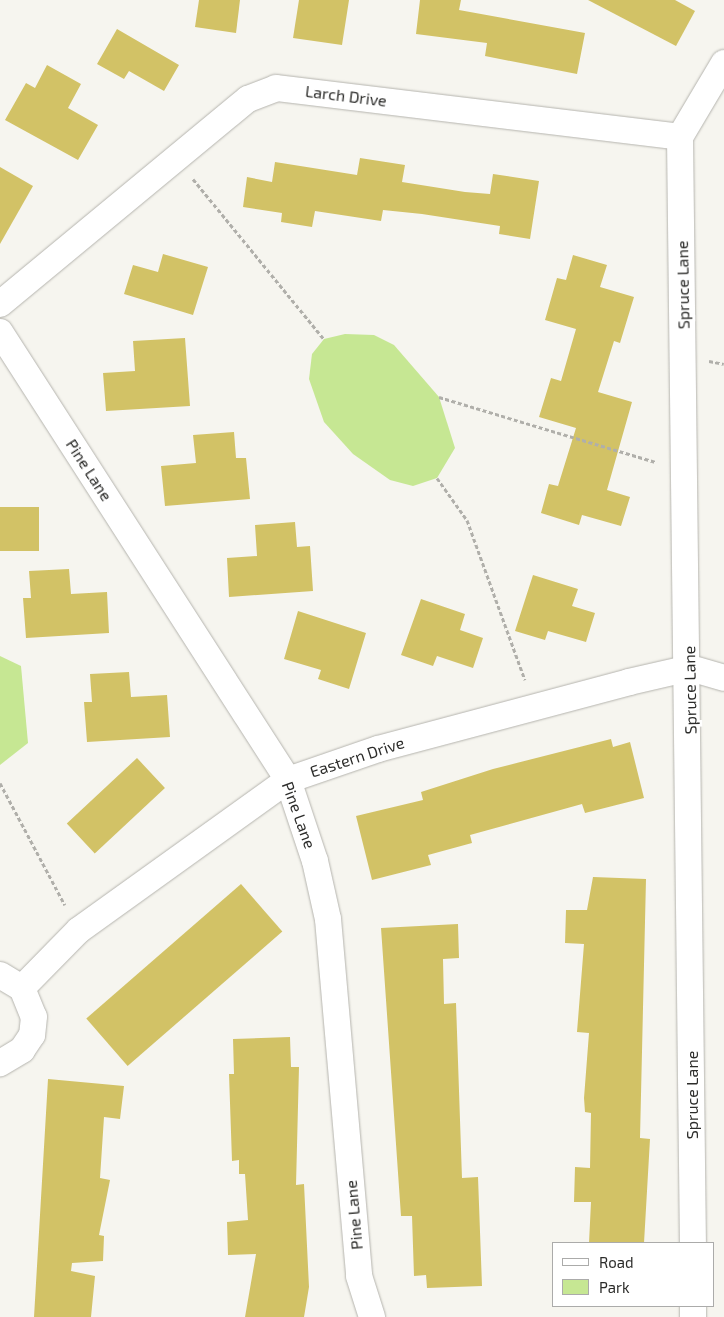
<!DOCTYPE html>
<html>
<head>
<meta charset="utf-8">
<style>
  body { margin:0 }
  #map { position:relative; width:724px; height:1317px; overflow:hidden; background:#f6f5ef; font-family:"Exo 2",sans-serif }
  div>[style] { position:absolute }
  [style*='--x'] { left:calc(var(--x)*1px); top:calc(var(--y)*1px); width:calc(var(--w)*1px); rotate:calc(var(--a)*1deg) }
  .green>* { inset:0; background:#c6e793 }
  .building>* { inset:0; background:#d2c266; transform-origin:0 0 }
  .path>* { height:3px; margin-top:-1.5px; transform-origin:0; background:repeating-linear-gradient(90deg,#b0afaa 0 4px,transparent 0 6.5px) }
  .roads { filter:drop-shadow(0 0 1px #b5b4ae) drop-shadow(0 0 1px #b5b4ae) }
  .minor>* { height:26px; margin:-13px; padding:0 13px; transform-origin:13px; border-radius:13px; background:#fff }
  span { translate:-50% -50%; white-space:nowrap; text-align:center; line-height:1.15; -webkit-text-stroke:5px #fff; paint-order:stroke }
  .street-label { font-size:16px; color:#2c2c2a }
  .legend { position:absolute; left:552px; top:1242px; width:162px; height:65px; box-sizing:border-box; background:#fff; border:1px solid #ababaa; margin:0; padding:6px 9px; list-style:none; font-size:15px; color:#2c2c2a }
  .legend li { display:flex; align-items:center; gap:10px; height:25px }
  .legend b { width:25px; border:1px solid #ababaa }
</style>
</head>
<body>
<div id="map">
  <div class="green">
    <div style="clip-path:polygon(345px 334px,374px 335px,394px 345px,439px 397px,455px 448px,437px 478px,413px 486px,390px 480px,353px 454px,324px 422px,309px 379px,312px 354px,324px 339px)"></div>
    <div style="clip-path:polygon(0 656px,21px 666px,28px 743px,0 765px)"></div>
  </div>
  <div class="building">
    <div style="clip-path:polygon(199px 0,240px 0,236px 33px,195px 27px)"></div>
    <div style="clip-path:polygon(299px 0,349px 0,342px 45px,293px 38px)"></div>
    <div style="clip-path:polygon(420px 0,461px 0,459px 10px,585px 33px,577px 74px,485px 56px,487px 43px,416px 34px)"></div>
    <div style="clip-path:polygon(588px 0,675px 0,695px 11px,676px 46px)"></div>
    <div style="clip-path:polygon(117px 29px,179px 65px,164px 91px,129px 71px,124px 79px,97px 64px)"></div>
    <div style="clip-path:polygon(47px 65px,81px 84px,68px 108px,98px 125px,78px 160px,5px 120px,26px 83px,35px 88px)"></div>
    <div style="clip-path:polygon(360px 158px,405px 165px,402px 182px,465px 192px,490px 194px,493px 174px,539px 181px,530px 239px,499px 234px,500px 226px,422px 214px,383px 210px,381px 221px,315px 211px,312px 227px,281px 222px,282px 213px,243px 207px,247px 177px,272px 182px,275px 162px,357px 175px)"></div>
    <div style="clip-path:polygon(0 167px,33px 186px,0 244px)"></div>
    <div style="clip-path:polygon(163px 254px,208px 267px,193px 315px,124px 294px,133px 265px,158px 272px)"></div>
    <div style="clip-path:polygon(573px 255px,607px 265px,600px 287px,634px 297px,620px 343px,614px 341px,598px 392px,632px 402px,607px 490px,630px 497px,621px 526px,582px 515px,579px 525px,541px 513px,549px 484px,558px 486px,576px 428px,539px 417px,551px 378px,561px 381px,576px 329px,545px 320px,557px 278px,566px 280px)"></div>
    <div style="clip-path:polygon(185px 338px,190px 406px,106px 411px,103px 373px,135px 371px,133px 341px)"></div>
    <div style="clip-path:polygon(234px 432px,236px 458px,246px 458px,250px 499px,165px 506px,161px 466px,196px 463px,193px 435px)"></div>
    <div style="left:0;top:507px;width:39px;height:44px"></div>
    <div style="clip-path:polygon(295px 522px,297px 547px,310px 546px,313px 591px,229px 597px,227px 558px,257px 556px,255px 525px)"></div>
    <div style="clip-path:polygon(69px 569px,71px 594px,107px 592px,109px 633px,26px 638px,23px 598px,31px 598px,29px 571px)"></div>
    <div style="clip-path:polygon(533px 575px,578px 589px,572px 606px,595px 613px,586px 642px,548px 631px,545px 640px,515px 631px)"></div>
    <div style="clip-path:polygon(421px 599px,465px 614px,460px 630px,483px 638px,473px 668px,437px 656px,433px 666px,401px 655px)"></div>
    <div style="clip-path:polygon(298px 611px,366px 633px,349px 689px,318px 679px,321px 670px,284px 659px)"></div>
    <div style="clip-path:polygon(129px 672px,131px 697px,167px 695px,170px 737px,87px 742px,84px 702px,92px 702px,90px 674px)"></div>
    <div style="clip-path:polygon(611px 739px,613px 747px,630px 742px,644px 798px,585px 813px,582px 804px,470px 835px,472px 843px,428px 855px,431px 865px,372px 880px,356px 816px,423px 800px,421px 792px,493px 769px)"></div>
    <div style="left:137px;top:758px;width:41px;height:96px;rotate:47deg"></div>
    <div style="clip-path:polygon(593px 877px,646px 879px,640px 1138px,650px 1139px,644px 1243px,589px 1243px,591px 1202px,574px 1202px,575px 1167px,590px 1168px,591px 1113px,585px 1112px,584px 1098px,589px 1033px,577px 1032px,584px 944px,565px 943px,566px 910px,587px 910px)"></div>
    <div style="left:241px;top:884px;width:63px;height:205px;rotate:49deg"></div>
    <div style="clip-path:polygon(458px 924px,459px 958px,443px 959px,444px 1004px,456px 1003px,462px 1178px,478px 1177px,482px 1286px,427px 1288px,426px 1275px,414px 1276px,412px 1216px,401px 1216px,381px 928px)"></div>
    <div style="clip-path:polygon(290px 1037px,291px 1067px,299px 1067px,296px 1185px,304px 1184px,309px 1287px,304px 1317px,245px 1317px,256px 1254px,228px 1255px,227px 1222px,248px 1220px,245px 1174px,239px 1174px,239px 1160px,232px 1161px,229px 1074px,234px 1074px,233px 1039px)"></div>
    <div style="clip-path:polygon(48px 1079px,124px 1086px,120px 1119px,104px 1117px,100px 1178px,110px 1180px,99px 1235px,104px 1236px,103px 1261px,72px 1263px,71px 1271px,95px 1276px,91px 1317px,34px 1317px)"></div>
  </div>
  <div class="path">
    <div style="--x:193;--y:179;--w:207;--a:50.7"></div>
    <div style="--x:709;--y:361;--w:15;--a:11"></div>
    <div style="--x:439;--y:397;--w:227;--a:16.7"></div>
    <div style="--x:437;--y:478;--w:52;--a:54.5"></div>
    <div style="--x:467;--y:520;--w:170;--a:70.1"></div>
    <div style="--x:0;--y:783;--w:138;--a:62"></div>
  </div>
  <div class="roads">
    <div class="minor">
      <div style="--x:680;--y:137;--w:1106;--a:89.33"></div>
      <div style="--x:680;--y:137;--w:86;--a:-59.3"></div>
      <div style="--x:0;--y:304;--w:322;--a:-39.6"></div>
      <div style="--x:248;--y:99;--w:30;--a:-21"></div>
      <div style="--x:276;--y:88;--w:407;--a:6.9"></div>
      <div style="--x:0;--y:332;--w:533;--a:57.26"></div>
      <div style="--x:288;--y:780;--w:85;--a:71.6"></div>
      <div style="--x:315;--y:861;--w:59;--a:77.4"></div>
      <div style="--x:328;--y:919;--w:358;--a:85"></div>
      <div style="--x:359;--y:1276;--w:43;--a:72.4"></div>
      <div style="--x:0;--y:975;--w:26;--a:31"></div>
      <div style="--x:22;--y:988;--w:31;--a:68"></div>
      <div style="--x:34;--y:1017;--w:18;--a:96"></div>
      <div style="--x:32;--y:1035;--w:18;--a:124"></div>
      <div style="--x:22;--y:1050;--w:26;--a:149"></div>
      <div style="--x:22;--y:988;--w:81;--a:-45.5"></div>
      <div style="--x:79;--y:930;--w:257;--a:-35.7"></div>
      <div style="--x:288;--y:780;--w:95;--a:-19"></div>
      <div style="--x:378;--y:749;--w:260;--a:-14.9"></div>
      <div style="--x:629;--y:682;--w:63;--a:-12.9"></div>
      <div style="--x:690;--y:668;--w:35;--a:16"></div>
      <div style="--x:693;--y:1306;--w:11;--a:90"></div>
    </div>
  </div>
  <div class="street-label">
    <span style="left:346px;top:96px;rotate:7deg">Larch Drive</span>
    <span style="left:683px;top:285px;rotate:-91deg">Spruce Lane</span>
    <span style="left:89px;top:470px;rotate:57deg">Pine Lane</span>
    <span style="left:690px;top:690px;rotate:-91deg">Spruce Lane</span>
    <span style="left:357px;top:757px;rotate:-18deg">Eastern Drive</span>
    <span style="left:299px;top:815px;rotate:70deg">Pine Lane</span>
    <span style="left:692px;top:1095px;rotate:-90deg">Spruce Lane</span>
    <span style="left:354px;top:1215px;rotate:-95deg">Pine Lane</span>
  </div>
  <ul class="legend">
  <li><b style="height:6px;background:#fff"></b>Road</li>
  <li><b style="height:14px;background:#c6e793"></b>Park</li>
  </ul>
</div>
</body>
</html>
